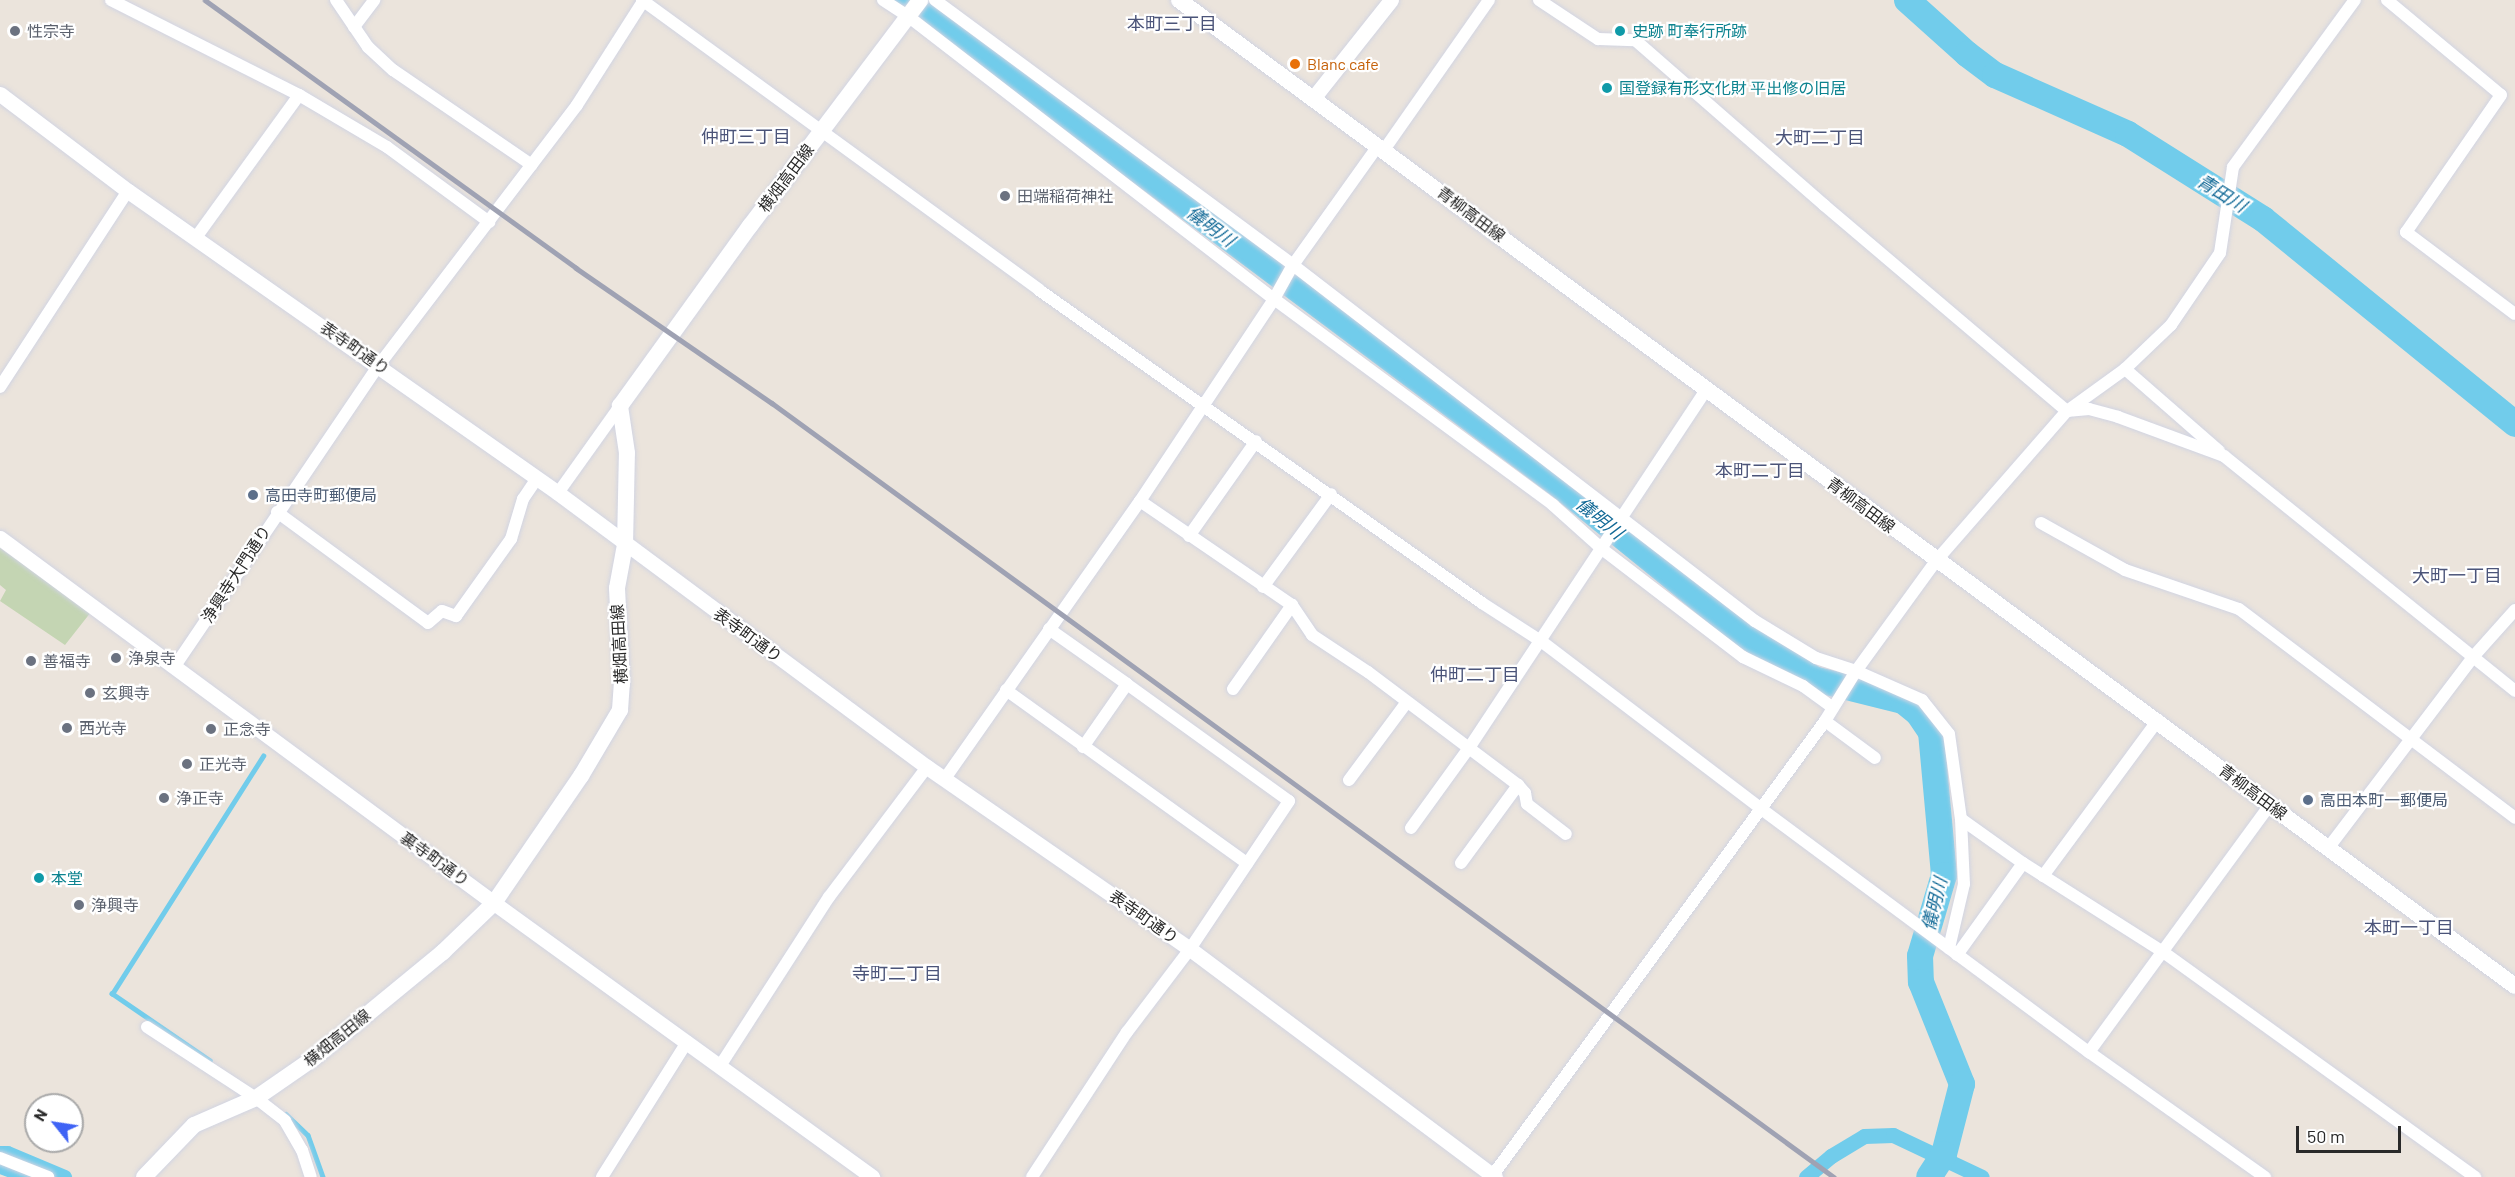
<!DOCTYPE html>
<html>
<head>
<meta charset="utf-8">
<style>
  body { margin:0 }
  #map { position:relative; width:2515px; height:1177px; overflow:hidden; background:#ebe4dc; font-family:Barlow,"Noto Sans JP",sans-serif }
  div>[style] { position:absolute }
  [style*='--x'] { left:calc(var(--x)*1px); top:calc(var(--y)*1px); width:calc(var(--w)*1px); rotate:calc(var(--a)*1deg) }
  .cemetery>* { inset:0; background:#c4d5b3 }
  .stream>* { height:4.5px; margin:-2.25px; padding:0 2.25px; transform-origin:2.25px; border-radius:2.25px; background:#71cceb }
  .canal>* { height:15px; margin:-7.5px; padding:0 7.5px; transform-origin:7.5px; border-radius:7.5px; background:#71cceb }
  .river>* { height:26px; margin:-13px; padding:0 13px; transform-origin:13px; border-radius:13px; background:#71cceb }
  .roads { filter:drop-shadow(0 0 2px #d1d4e2) drop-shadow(0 0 2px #d1d4e2) }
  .minor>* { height:12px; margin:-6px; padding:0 6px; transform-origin:6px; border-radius:6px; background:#fff }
  .tertiary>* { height:15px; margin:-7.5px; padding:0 7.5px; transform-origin:7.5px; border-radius:7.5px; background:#fff }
  .secondary>* { height:16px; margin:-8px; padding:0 8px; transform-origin:8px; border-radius:8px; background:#fff }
  .rail>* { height:4.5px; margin:-2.25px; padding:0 2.25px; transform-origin:2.25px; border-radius:2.25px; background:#9fa2b3 }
  .dots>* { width:16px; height:16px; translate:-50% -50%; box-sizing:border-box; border:3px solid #fff; border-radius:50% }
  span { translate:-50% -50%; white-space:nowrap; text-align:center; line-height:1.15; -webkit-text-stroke:4.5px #fff; paint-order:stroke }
  .worship-label { font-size:16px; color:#5b616d }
  .left { translate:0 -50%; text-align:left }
  .culture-label { font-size:16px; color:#0d838f }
  .food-label { font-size:16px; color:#c56008 }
  .street-label { font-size:16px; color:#292929 }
  .service-label { font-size:16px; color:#4e5e75 }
  .neighbourhood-label { font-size:18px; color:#4b5479 }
  .water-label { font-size:18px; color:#116996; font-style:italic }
  .north { position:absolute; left:24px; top:1093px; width:60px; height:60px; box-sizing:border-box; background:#fff; border:2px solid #a9a9a9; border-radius:50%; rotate:300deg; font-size:16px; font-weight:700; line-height:24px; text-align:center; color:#292929 }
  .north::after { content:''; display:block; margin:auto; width:21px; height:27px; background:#3f63f5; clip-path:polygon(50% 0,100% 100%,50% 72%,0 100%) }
  .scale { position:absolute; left:2296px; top:1126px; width:105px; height:27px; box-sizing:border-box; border:3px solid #292929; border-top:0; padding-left:8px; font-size:18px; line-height:21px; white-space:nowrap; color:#292929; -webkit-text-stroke:4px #fff; paint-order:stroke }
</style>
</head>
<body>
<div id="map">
  <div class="cemetery">
    <div style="clip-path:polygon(0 548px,91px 612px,65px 645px,0 601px,6px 590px,0 585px)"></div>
  </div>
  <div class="stream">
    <div style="--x:210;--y:1061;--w:119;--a:-145.6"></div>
    <div style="--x:112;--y:994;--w:282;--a:-57.6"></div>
    <div style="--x:286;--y:1114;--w:30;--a:44"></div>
    <div style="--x:308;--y:1135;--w:45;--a:70.3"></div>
  </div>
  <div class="canal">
    <div style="--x:0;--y:1153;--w:7;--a:0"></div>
    <div style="--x:7;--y:1153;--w:62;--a:22.8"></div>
    <div style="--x:0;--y:1166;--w:32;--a:20"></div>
    <div style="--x:1806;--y:1177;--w:33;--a:-40"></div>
    <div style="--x:1831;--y:1156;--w:39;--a:-31"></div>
    <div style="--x:1864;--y:1136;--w:29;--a:-2"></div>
    <div style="--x:1893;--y:1135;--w:98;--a:25.3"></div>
  </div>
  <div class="river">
    <div style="--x:907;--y:0;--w:63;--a:34.7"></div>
    <div style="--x:959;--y:36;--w:749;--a:36.81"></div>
    <div style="--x:1559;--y:485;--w:235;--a:39.1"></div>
    <div style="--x:1741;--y:633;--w:86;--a:32.2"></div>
    <div style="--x:1814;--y:679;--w:92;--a:13.9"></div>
    <div style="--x:1903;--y:701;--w:19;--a:39"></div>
    <div style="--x:1918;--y:713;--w:23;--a:56"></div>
    <div style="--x:1931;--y:732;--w:144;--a:84.8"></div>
    <div style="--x:1944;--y:875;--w:84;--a:106.5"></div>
    <div style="--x:1920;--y:956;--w:26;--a:88"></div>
    <div style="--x:1921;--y:982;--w:110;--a:68.1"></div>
    <div style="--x:1962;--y:1084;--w:72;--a:104.4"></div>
    <div style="--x:1944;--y:1154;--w:27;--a:123"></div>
    <div style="--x:1907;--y:0;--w:81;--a:42"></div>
    <div style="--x:1967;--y:54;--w:35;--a:37"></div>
    <div style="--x:1995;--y:75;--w:145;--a:23.9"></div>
    <div style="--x:2128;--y:134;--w:160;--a:32.2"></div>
    <div style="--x:2263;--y:219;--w:325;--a:39.1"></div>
  </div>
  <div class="roads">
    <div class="minor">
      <div style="--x:111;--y:0;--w:211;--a:26.8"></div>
      <div style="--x:299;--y:95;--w:102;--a:30.6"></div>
      <div style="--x:387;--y:147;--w:127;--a:36.3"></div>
      <div style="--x:336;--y:0;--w:57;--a:55.8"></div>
      <div style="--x:368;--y:47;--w:34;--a:43"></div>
      <div style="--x:393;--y:70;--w:168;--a:34.4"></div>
      <div style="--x:642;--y:0;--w:492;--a:36.1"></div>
      <div style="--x:1039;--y:290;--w:542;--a:35.24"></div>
      <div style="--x:1482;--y:603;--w:70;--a:32.8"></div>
      <div style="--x:1541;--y:641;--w:275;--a:37.3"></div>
      <div style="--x:1760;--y:808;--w:410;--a:36.6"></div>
      <div style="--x:2089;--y:1052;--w:216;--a:35.4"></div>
      <div style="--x:883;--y:0;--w:31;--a:33"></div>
      <div style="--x:909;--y:17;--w:461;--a:37.7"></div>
      <div style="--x:1274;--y:299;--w:347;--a:36.4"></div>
      <div style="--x:1553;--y:505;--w:66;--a:41.9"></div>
      <div style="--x:1602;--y:549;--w:178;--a:37.5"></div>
      <div style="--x:1743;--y:657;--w:67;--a:25.8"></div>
      <div style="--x:1803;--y:686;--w:37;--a:36"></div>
      <div style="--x:935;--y:0;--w:445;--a:36.5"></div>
      <div style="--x:1293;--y:265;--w:583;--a:37.62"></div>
      <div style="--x:1755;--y:621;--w:71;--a:31.2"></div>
      <div style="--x:1816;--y:658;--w:42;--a:18"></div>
      <div style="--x:1856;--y:671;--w:72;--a:23.7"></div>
      <div style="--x:1922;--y:700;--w:43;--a:51.5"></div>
      <div style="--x:1949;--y:734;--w:86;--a:82"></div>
      <div style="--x:1961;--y:819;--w:65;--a:87.4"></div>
      <div style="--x:1964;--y:884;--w:66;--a:103.2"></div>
      <div style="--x:1539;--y:0;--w:71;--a:33.5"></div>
      <div style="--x:1598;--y:39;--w:37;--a:2"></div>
      <div style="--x:1635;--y:40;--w:251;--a:41.1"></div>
      <div style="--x:1824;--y:205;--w:319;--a:40.3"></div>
      <div style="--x:2067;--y:411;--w:22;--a:-5"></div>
      <div style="--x:2089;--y:409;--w:30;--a:15"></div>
      <div style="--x:2118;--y:417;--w:113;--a:20.2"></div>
      <div style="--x:2224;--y:456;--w:374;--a:38.9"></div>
      <div style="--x:2387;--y:0;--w:148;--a:39.8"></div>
      <div style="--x:2501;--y:95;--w:167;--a:124.7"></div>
      <div style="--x:2406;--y:232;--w:136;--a:37"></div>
      <div style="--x:354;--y:27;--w:34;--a:-53"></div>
      <div style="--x:1384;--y:150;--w:183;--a:-55"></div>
      <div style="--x:197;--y:236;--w:174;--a:-54.1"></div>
      <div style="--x:2125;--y:369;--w:125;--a:41.1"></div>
      <div style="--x:0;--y:387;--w:234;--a:-56.9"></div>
      <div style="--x:558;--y:493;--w:107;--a:-54.5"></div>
      <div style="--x:1140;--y:501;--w:184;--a:34.4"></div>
      <div style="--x:1292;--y:605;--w:36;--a:56"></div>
      <div style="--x:1312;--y:635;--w:67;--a:33.5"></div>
      <div style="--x:1368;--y:672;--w:188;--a:37"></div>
      <div style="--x:1518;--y:785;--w:11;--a:49"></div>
      <div style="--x:1525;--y:793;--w:11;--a:80"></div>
      <div style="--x:1527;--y:804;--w:49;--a:37.6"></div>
      <div style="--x:277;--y:512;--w:187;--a:36.3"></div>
      <div style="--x:428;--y:623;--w:18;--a:-41"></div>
      <div style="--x:442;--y:611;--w:15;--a:20"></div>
      <div style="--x:456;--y:616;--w:95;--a:-54.5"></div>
      <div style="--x:511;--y:539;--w:42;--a:-73.3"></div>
      <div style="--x:523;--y:499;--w:25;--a:-56"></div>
      <div style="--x:2041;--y:523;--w:96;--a:29.2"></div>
      <div style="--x:2125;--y:570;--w:120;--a:18.9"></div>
      <div style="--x:2239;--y:609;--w:346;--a:37.1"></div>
      <div style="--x:1189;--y:536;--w:116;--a:-54.8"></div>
      <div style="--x:1263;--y:587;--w:115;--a:-53.8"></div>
      <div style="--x:1049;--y:629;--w:95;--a:35.2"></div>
      <div style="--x:175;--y:666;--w:364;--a:-55.9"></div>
      <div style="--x:379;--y:365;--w:327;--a:-52.7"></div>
      <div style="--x:577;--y:105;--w:125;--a:-57.5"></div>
      <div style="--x:1233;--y:689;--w:103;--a:-54.9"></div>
      <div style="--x:1006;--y:690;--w:297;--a:35.7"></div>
      <div style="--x:1825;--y:721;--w:62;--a:36.5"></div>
      <div style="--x:946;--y:777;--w:337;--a:-54.9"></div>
      <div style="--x:1140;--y:501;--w:242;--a:-56.4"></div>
      <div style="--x:1274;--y:299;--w:39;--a:-61"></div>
      <div style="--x:1293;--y:265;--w:146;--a:-54.5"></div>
      <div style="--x:1349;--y:780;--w:97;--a:-53.4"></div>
      <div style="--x:1961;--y:819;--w:76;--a:35.4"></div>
      <div style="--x:2023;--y:863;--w:166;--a:32.4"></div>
      <div style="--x:2163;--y:952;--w:385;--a:35.8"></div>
      <div style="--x:1411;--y:828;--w:99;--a:-54.1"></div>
      <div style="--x:1469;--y:748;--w:431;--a:-56.5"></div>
      <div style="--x:2329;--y:847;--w:238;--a:-52.8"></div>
      <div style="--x:2473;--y:657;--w:63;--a:-48.2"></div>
      <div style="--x:1461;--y:863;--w:97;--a:-53.8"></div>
      <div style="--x:2043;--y:876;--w:194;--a:-53.6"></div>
      <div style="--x:1957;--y:955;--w:113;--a:-54.3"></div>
      <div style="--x:147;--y:1027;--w:130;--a:33.1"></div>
      <div style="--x:256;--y:1098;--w:37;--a:38"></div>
      <div style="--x:285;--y:1121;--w:34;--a:60"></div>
      <div style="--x:302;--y:1150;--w:28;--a:72"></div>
      <div style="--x:2089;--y:1052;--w:306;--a:-53.8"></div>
      <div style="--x:720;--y:1066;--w:201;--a:-57.2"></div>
      <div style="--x:829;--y:897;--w:163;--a:-53"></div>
      <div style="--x:0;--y:1158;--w:52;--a:21.6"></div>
      <div style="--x:1493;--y:1175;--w:562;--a:-53.82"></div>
      <div style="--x:1825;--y:721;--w:59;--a:-58.2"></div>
      <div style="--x:1856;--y:671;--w:136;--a:-54"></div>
      <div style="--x:1936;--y:561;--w:199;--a:-48.9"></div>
      <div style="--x:2067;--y:411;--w:72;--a:-35.9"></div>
      <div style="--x:2125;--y:369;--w:64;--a:-43.7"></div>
      <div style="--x:2171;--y:325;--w:87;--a:-55.8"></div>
      <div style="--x:2220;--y:253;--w:87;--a:-81.4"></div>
      <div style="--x:2233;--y:167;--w:207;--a:-53.9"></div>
      <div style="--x:602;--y:1177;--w:160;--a:-57.8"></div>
      <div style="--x:1032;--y:1177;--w:173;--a:-56.8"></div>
      <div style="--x:1127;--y:1032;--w:104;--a:-52.8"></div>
      <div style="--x:1190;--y:949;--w:178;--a:-56.2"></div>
      <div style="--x:1289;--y:801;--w:200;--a:-144.2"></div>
      <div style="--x:1127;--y:684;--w:77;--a:124.9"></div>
    </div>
    <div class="tertiary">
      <div style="--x:0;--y:94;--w:161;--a:37.2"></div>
      <div style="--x:128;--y:191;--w:525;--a:35.08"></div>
      <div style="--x:558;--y:493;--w:460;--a:36.6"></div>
      <div style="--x:927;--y:767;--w:320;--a:34.7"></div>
      <div style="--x:1190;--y:949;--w:381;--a:36.8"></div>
      <div style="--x:1314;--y:97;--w:124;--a:-51.6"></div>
      <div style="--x:0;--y:538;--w:614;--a:36.46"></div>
      <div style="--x:494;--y:903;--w:467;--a:35.9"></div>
    </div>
    <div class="secondary">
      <div style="--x:1179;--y:0;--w:1660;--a:36.43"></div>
      <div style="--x:144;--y:1177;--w:72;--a:-46.1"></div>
      <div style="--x:194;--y:1125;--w:68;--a:-23.5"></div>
      <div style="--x:256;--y:1098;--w:70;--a:-34.6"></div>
      <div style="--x:314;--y:1058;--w:167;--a:-39.4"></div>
      <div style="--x:443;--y:952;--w:71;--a:-43.9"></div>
      <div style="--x:494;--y:903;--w:154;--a:-55.6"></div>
      <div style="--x:581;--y:776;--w:77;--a:-59.4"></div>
      <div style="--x:620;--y:710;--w:26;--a:-86"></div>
      <div style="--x:622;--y:684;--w:96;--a:-93"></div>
      <div style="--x:617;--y:588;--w:44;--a:-79.5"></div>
      <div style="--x:625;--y:545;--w:92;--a:-88.8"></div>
      <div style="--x:627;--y:453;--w:48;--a:-98.5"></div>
      <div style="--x:620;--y:406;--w:222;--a:-54.2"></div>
      <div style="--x:750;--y:226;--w:283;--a:-53"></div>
    </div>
  </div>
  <div class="rail">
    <div style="--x:205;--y:0;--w:458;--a:35.8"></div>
    <div style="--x:576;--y:268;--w:238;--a:34.6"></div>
    <div style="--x:772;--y:403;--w:1314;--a:36.09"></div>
  </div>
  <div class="dots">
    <div style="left:15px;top:31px;background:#6b7280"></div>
    <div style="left:1620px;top:31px;background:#0f9aa8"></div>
    <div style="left:1295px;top:64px;background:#e8710a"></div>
    <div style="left:1607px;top:88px;background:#0f9aa8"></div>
    <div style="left:1005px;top:196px;background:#6b7280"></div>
    <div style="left:253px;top:495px;background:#5c6f8a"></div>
    <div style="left:116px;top:658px;background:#6b7280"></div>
    <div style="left:31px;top:661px;background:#6b7280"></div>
    <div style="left:90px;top:693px;background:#6b7280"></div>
    <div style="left:67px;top:728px;background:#6b7280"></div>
    <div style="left:211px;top:729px;background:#6b7280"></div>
    <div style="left:187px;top:764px;background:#6b7280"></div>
    <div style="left:164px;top:798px;background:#6b7280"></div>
    <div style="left:2308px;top:800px;background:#5c6f8a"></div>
    <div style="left:39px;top:878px;background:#0f9aa8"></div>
    <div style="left:79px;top:905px;background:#6b7280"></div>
  </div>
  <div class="worship-label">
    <span class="left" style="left:27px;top:31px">性宗寺</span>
    <span class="left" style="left:1017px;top:196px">田端稲荷神社</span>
    <span class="left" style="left:128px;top:658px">浄泉寺</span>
    <span class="left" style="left:43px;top:661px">善福寺</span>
    <span class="left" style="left:102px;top:693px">玄興寺</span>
    <span class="left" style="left:79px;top:728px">西光寺</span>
    <span class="left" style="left:223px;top:729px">正念寺</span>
    <span class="left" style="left:199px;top:764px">正光寺</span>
    <span class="left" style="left:176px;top:798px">浄正寺</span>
    <span class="left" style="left:91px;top:905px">浄興寺</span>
  </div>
  <div class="culture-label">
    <span class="left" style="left:1632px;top:31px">史跡 町奉行所跡</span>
    <span class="left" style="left:1619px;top:88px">国登録有形文化財 平出修の旧居</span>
    <span class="left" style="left:51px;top:878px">本堂</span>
  </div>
  <div class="food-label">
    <span class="left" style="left:1307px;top:64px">Blanc cafe</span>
  </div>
  <div class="street-label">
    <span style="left:786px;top:178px;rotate:-53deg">横畑高田線</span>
    <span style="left:1471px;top:214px;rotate:37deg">青柳高田線</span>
    <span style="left:355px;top:348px;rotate:35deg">表寺町通り</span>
    <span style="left:1861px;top:505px;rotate:37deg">青柳高田線</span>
    <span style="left:236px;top:574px;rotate:-57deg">浄興寺大門通り</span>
    <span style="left:748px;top:635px;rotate:36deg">表寺町通り</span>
    <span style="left:619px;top:644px;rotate:-93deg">横畑高田線</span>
    <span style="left:2253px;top:792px;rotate:37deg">青柳高田線</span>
    <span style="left:435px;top:859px;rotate:36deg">裏寺町通り</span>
    <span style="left:1144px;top:917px;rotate:35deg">表寺町通り</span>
    <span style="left:337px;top:1038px;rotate:-39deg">横畑高田線</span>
  </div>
  <div class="service-label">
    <span class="left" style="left:265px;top:495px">高田寺町郵便局</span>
    <span class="left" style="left:2320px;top:800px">高田本町一郵便局</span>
  </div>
  <div class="neighbourhood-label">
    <span style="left:1172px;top:23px">本町三丁目</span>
    <span style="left:746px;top:136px">仲町三丁目</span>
    <span style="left:1820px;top:137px">大町二丁目</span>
    <span style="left:1760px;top:470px">本町二丁目</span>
    <span style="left:2457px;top:575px">大町一丁目</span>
    <span style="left:1475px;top:674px">仲町二丁目</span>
    <span style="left:2409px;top:927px">本町一丁目</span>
    <span style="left:897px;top:973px">寺町二丁目</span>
  </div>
  <div class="water-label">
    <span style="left:2222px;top:193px;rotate:32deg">青田川</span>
    <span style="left:1211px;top:226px;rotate:37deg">儀明川</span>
    <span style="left:1600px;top:518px;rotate:39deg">儀明川</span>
    <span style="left:1934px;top:904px;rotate:-76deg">儀明川</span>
  </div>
  <div class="north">N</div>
  <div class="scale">50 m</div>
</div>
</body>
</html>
